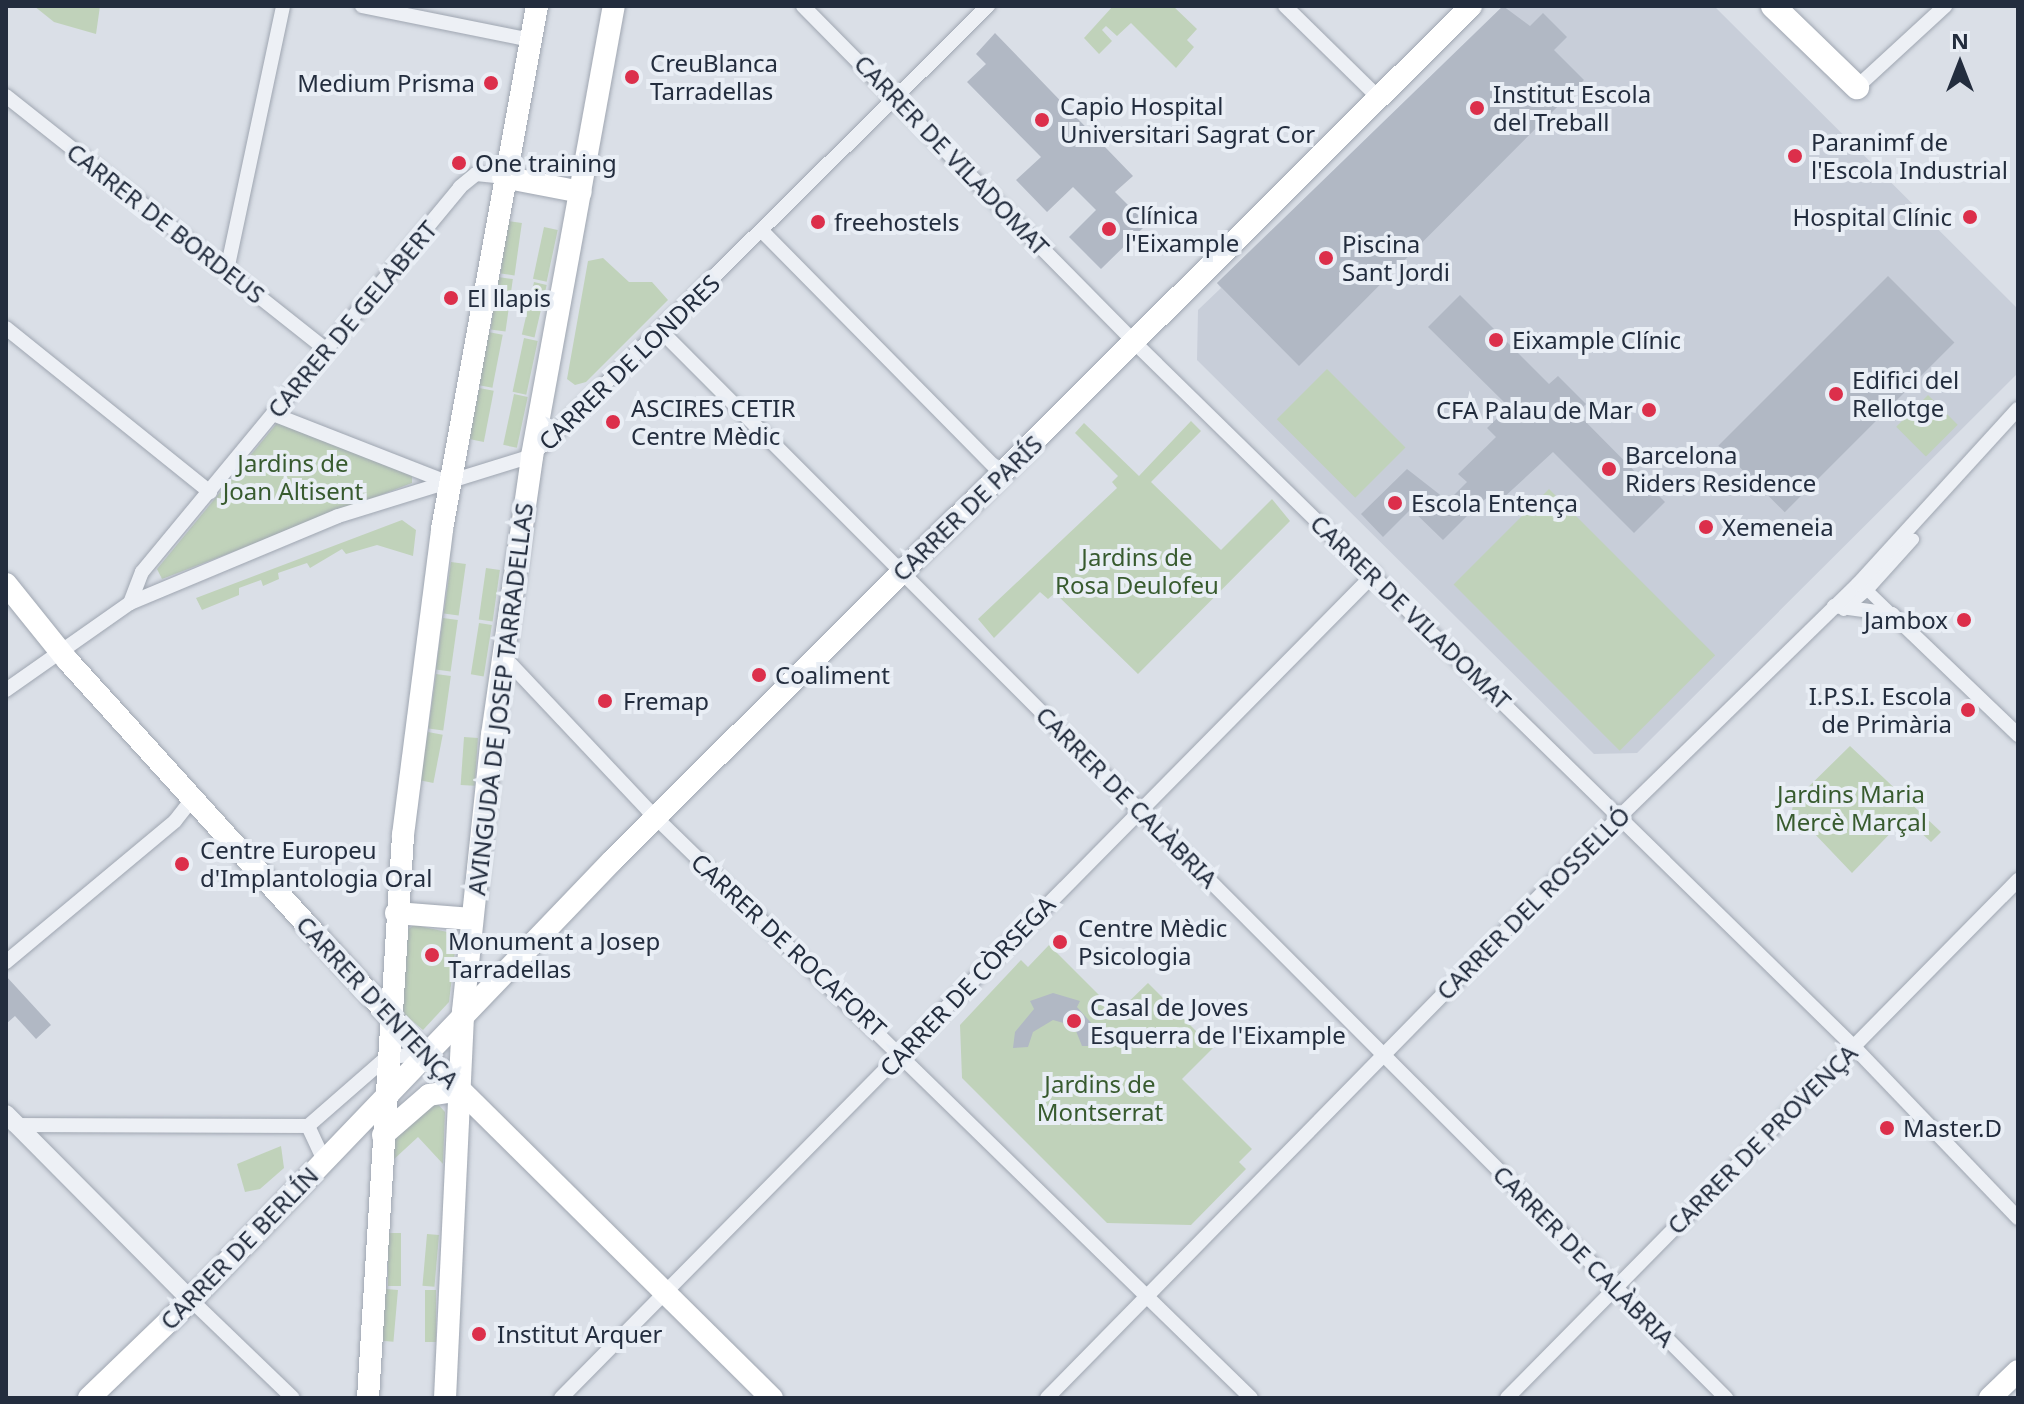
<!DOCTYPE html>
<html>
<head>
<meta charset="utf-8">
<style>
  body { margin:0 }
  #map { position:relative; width:2024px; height:1404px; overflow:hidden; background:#dadfe7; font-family:"Noto Sans",sans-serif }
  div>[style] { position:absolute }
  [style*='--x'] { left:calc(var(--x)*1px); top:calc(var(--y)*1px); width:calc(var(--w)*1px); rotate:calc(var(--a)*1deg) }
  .built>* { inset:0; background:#c8ced9 }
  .green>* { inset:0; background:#c0d2ba; transform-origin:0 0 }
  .building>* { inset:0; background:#b1b8c4; transform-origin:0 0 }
  .roads { filter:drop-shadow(0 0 2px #9fa6b1) drop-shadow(0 0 2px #9fa6b1) }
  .pedestrian>* { height:11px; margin:-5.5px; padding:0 5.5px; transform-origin:5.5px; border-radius:5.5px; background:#edf0f5 }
  .minor>* { height:14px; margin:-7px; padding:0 7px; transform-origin:7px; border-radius:7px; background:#edf0f5 }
  .tertiary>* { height:18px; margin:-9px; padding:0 9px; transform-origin:9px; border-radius:9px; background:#edf0f5 }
  .secondary>* { height:22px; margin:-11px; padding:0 11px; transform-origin:11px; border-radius:11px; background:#fff }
  .primary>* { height:24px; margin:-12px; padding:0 12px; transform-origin:12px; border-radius:12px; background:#fff }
  .dots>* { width:22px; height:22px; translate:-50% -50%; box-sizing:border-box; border:4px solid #e9eef5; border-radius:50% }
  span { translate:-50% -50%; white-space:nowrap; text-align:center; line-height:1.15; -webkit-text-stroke:8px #e9eef5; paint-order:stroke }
  .poi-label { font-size:24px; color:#232d3e }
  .left { translate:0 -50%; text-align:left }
  .right { translate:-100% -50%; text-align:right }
  .street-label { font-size:24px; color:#232d3e }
  .park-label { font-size:24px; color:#385b2f }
  .frame { position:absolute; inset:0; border:8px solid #232d3e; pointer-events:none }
  .north { position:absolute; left:1920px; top:24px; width:80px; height:80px; -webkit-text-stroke:6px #e9eef5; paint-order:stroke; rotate:0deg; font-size:22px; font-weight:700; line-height:32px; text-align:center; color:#232d3e }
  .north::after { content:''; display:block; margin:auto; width:28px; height:36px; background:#232d3e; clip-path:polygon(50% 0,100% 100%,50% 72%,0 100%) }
</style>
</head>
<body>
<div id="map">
  <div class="built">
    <div style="clip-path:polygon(1503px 6px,1714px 6px,2018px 309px,2018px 373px,1637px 753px,1594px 754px,1197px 360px,1198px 310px,1221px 288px,1217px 283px)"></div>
  </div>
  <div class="green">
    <div style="clip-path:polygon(34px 6px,100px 6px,96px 34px,54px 22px)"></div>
    <div style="clip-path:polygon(1113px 6px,1173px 6px,1197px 29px,1187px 40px,1194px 47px,1176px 68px,1131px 23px,1117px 36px,1106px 26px,1102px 30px,1112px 41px,1099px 54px,1084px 38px)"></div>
    <div style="left:508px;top:221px;width:14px;height:53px;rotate:8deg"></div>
    <div style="left:544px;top:227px;width:14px;height:53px;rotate:12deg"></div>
    <div style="clip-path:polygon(603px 258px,629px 282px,652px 282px,668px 300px,586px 382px,575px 385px,567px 379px,588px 261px)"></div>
    <div style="left:498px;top:277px;width:15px;height:53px;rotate:8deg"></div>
    <div style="left:534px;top:282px;width:13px;height:54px;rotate:13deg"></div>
    <div style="left:488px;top:332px;width:15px;height:54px;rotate:11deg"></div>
    <div style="left:524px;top:338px;width:14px;height:55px;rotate:12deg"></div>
    <div style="left:1327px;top:369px;width:111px;height:71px;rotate:45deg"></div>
    <div style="left:479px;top:388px;width:15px;height:52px;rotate:11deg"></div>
    <div style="left:514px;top:394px;width:14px;height:52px;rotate:12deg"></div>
    <div style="left:1928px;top:395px;width:42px;height:45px;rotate:45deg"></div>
    <div style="clip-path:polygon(1191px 421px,1201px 431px,1151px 482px,1221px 550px,1272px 499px,1290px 521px,1138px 674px,1055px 593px,1048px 599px,1040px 592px,994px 638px,978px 619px,1117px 488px,1112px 482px,1118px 476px,1075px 433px,1084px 423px,1139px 476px)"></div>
    <div style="clip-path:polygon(277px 423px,412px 474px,412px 483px,162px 579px,157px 569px)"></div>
    <div style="left:1549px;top:489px;width:235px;height:135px;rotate:45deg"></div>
    <div style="clip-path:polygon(402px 520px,416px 530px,413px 556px,377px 545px,346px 554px,342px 549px,310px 568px,307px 563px,278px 573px,279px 579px,263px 586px,261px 580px,239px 588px,239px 595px,202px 610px,196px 598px)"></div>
    <div style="left:451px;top:562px;width:15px;height:52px;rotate:8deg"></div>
    <div style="left:486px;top:568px;width:14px;height:52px;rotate:8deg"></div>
    <div style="left:443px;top:618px;width:15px;height:52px;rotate:8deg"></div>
    <div style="left:479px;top:623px;width:13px;height:52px;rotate:9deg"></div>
    <div style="left:436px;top:674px;width:15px;height:55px;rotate:8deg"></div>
    <div style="left:428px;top:732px;width:15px;height:49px;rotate:11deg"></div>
    <div style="left:464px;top:737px;width:14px;height:48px;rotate:4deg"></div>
    <div style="clip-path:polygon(1850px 746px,1941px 832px,1931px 842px,1905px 818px,1852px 873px,1792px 810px,1794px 801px)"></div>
    <div style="clip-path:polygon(414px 925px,457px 934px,449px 1002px,423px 1030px,402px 1012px,407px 930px)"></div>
    <div style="clip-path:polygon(1049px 945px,1117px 1013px,1148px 983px,1213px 1048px,1182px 1079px,1252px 1149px,1239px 1162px,1246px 1169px,1191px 1225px,1107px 1223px,962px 1078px,960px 1025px,1021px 960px,1028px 967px)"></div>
    <div style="clip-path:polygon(435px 1101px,445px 1112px,443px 1164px,418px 1137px,392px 1161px,394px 1136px)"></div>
    <div style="clip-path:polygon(281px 1146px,284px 1168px,260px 1189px,245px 1192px,237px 1164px)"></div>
    <div style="left:388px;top:1233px;width:13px;height:53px"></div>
    <div style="left:427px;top:1234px;width:12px;height:52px;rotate:5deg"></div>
    <div style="left:386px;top:1289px;width:12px;height:52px;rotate:5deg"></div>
    <div style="left:425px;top:1290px;width:11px;height:52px"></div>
  </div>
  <div class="building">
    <div style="clip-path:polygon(1503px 6px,1530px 26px,1543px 13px,1567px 37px,1554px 50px,1584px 80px,1299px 366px,1217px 283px)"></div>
    <div style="clip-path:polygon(995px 33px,1133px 176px,1115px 192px,1147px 224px,1101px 269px,1069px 237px,1096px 210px,1073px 187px,1047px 212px,1016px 180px,1041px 157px,967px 82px,986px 64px,976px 54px)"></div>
    <div style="left:1888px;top:276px;width:94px;height:240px;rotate:45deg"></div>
    <div style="clip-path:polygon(1460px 295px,1549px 384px,1558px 376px,1586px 404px,1577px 413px,1665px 502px,1634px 533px,1553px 452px,1501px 500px,1494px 492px,1478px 505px,1443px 540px,1411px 509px,1383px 537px,1361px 514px,1407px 469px,1448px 501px,1467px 482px,1458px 474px,1496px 437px,1487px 428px,1509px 407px,1428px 327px)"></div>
    <div style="clip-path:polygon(6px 976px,51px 1025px,36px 1039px,15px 1016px,6px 1024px)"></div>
    <div style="clip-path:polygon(1053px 993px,1080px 1001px,1077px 1007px,1093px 1025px,1098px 1046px,1082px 1046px,1074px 1026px,1053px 1020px,1033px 1032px,1028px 1047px,1013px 1048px,1015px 1032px,1034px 1009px,1030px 1001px)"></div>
  </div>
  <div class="roads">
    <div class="pedestrian">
      <div style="--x:1843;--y:610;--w:31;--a:-40"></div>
      <div style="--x:1892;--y:614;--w:35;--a:-136"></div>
      <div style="--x:1867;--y:590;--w:69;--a:-48"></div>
    </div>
    <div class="minor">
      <div style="--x:362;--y:6;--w:171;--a:11.4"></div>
      <div style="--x:803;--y:6;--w:473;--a:45.4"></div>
      <div style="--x:1135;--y:343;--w:1006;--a:44.4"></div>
      <div style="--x:1854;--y:1047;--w:237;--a:46.2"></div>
      <div style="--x:1285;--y:6;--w:133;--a:44.4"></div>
      <div style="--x:1857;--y:87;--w:120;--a:-42.6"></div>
      <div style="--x:6;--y:96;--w:409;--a:38.4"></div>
      <div style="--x:763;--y:232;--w:340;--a:45.4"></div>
      <div style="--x:227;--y:270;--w:270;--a:-78"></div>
      <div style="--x:6;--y:328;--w:262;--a:38.8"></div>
      <div style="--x:663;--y:333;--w:1505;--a:45.05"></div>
      <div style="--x:273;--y:414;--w:189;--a:21.4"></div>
      <div style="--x:130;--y:603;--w:33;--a:-69"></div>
      <div style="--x:142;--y:572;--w:499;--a:-50.4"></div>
      <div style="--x:460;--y:187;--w:21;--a:-39"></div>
      <div style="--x:476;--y:174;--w:27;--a:6"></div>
      <div style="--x:1834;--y:606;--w:59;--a:7.9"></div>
      <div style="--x:1892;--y:614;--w:175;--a:43.8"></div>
      <div style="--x:503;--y:656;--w:212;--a:46.7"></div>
      <div style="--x:648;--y:810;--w:842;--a:44.28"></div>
      <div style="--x:6;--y:690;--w:151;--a:-35.1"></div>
      <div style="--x:130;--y:603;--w:225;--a:-22.7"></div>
      <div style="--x:338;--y:516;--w:203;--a:-17.2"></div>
      <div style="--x:532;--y:456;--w:641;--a:-44.62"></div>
      <div style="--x:6;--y:962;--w:220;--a:-39.8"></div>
      <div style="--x:175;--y:821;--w:28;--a:-52"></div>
      <div style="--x:14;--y:1125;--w:294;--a:0.2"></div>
      <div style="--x:308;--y:1126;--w:103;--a:-41.1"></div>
      <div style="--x:386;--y:1058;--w:37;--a:-8"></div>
      <div style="--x:308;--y:1126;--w:38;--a:65"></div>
      <div style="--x:191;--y:1300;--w:141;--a:43.9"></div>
      <div style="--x:561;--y:1398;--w:1158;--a:-45.38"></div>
      <div style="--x:1047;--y:1398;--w:751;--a:-45.54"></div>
      <div style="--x:1573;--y:862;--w:398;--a:-44.3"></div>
      <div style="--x:1858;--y:584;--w:237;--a:-47.6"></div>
      <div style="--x:1507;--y:1398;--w:728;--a:-45.39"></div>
    </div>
    <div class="tertiary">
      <div style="--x:6;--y:1114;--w:262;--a:45.2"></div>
    </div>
    <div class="secondary">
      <div style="--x:503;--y:177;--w:79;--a:10.9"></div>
      <div style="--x:6;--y:584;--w:99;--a:51.2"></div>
      <div style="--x:68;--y:661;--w:529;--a:47.84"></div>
      <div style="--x:423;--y:1053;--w:491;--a:44.7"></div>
      <div style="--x:396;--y:913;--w:76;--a:4.5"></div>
      <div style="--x:383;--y:1135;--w:61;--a:-41"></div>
      <div style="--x:429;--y:1095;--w:31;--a:-9"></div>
      <div style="--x:89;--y:1398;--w:141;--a:-43.9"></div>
      <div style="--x:191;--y:1300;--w:608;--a:-46.2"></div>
      <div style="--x:612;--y:861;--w:1212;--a:-44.87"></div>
      <div style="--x:368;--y:1398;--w:564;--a:-86.44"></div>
      <div style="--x:403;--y:835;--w:308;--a:-82.7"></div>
      <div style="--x:442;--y:529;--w:532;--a:-79.7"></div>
      <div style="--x:445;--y:1398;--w:387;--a:-87.3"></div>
      <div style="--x:463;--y:1011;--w:278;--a:-84"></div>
      <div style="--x:492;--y:735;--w:282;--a:-81.8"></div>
      <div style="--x:532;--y:456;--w:457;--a:-79.7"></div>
      <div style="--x:1990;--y:1398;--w:39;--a:-44"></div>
    </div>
    <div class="primary">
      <div style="--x:1773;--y:6;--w:117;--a:44"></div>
    </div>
  </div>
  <div class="dots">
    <div style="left:632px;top:77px;background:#dc2f4b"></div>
    <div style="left:491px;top:83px;background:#dc2f4b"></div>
    <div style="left:1477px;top:108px;background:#dc2f4b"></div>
    <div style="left:1042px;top:120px;background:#dc2f4b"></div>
    <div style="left:1795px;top:156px;background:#dc2f4b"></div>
    <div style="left:459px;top:163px;background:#dc2f4b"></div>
    <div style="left:1970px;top:217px;background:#dc2f4b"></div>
    <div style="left:818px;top:222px;background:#dc2f4b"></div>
    <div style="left:1109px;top:229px;background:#dc2f4b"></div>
    <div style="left:1326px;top:258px;background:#dc2f4b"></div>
    <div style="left:451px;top:298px;background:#dc2f4b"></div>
    <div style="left:1496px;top:340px;background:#dc2f4b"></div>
    <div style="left:1836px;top:394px;background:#dc2f4b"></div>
    <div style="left:1649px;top:410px;background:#dc2f4b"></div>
    <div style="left:613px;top:422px;background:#dc2f4b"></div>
    <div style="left:1609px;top:469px;background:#dc2f4b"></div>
    <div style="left:1395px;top:503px;background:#dc2f4b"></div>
    <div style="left:1706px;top:527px;background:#dc2f4b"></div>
    <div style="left:1964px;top:620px;background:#dc2f4b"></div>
    <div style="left:759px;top:675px;background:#dc2f4b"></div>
    <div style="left:605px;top:701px;background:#dc2f4b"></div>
    <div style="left:1968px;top:710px;background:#dc2f4b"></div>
    <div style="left:182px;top:864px;background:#dc2f4b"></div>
    <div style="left:1060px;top:942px;background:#dc2f4b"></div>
    <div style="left:432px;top:955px;background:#dc2f4b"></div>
    <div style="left:1074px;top:1021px;background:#dc2f4b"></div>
    <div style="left:1887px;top:1128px;background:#dc2f4b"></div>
    <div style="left:479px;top:1334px;background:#dc2f4b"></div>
  </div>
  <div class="poi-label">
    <span class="left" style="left:650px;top:77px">CreuBlanca<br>Tarradellas</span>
    <span class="right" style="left:475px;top:83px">Medium Prisma</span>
    <span class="left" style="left:1493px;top:108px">Institut Escola<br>del Treball</span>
    <span class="left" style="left:1060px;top:120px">Capio Hospital<br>Universitari Sagrat Cor</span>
    <span class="left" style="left:1811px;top:156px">Paranimf de<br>l'Escola Industrial</span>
    <span class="left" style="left:475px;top:163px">One training</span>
    <span class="left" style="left:1125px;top:229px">Clínica<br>l'Eixample</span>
    <span class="right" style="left:1952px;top:217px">Hospital Clínic</span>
    <span class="left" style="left:834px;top:222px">freehostels</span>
    <span class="left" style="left:1342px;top:258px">Piscina<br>Sant Jordi</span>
    <span class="left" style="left:467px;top:298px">El llapis</span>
    <span class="left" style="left:1512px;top:340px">Eixample Clínic</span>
    <span class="left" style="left:1852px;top:394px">Edifici del<br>Rellotge</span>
    <span class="left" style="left:631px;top:422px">ASCIRES CETIR<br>Centre Mèdic</span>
    <span class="right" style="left:1633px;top:410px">CFA Palau de Mar</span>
    <span class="left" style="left:1625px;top:469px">Barcelona<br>Riders Residence</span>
    <span class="left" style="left:1411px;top:503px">Escola Entença</span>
    <span class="left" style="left:1722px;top:527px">Xemeneia</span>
    <span class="right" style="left:1948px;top:620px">Jambox</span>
    <span class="left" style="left:775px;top:675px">Coaliment</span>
    <span class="right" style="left:1952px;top:710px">I.P.S.I. Escola<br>de Primària</span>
    <span class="left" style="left:623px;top:701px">Fremap</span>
    <span class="left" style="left:200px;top:864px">Centre Europeu<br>d'Implantologia Oral</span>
    <span class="left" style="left:1078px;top:942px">Centre Mèdic<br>Psicologia</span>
    <span class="left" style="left:448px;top:955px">Monument a Josep<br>Tarradellas</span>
    <span class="left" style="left:1090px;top:1021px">Casal de Joves<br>Esquerra de l'Eixample</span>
    <span class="left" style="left:1903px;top:1128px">Master.D</span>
    <span class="left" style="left:497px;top:1334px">Institut Arquer</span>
  </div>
  <div class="street-label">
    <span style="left:952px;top:155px;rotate:46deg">CARRER DE VILADOMAT</span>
    <span style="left:166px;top:223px;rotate:38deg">CARRER DE BORDEUS</span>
    <span style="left:352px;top:319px;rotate:-50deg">CARRER DE GELABERT</span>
    <span style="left:629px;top:362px;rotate:-44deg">CARRER DE LONDRES</span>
    <span style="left:967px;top:508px;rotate:-44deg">CARRER DE PARÍS</span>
    <span style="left:1411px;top:612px;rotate:44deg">CARRER DE VILADOMAT</span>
    <span style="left:500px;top:699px;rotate:-83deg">AVINGUDA DE JOSEP TARRADELLAS</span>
    <span style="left:1127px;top:797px;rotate:45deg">CARRER DE CALÀBRIA</span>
    <span style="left:1533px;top:903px;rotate:-45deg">CARRER DEL ROSSELLÓ</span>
    <span style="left:789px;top:945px;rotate:43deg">CARRER DE ROCAFORT</span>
    <span style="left:967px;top:986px;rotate:-46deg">CARRER DE CÒRSEGA</span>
    <span style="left:378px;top:1002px;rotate:47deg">CARRER D'ENTENÇA</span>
    <span style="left:1762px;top:1139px;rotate:-45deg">CARRER DE PROVENÇA</span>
    <span style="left:239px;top:1248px;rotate:-46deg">CARRER DE BERLÍN</span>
    <span style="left:1584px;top:1256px;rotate:45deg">CARRER DE CALÀBRIA</span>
  </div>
  <div class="park-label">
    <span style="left:293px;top:477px">Jardins de<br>Joan Altisent</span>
    <span style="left:1137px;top:571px">Jardins de<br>Rosa Deulofeu</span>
    <span style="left:1851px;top:808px">Jardins Maria<br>Mercè Marçal</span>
    <span style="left:1100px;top:1098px">Jardins de<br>Montserrat</span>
  </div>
  <div class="frame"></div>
  <div class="north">N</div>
</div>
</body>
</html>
